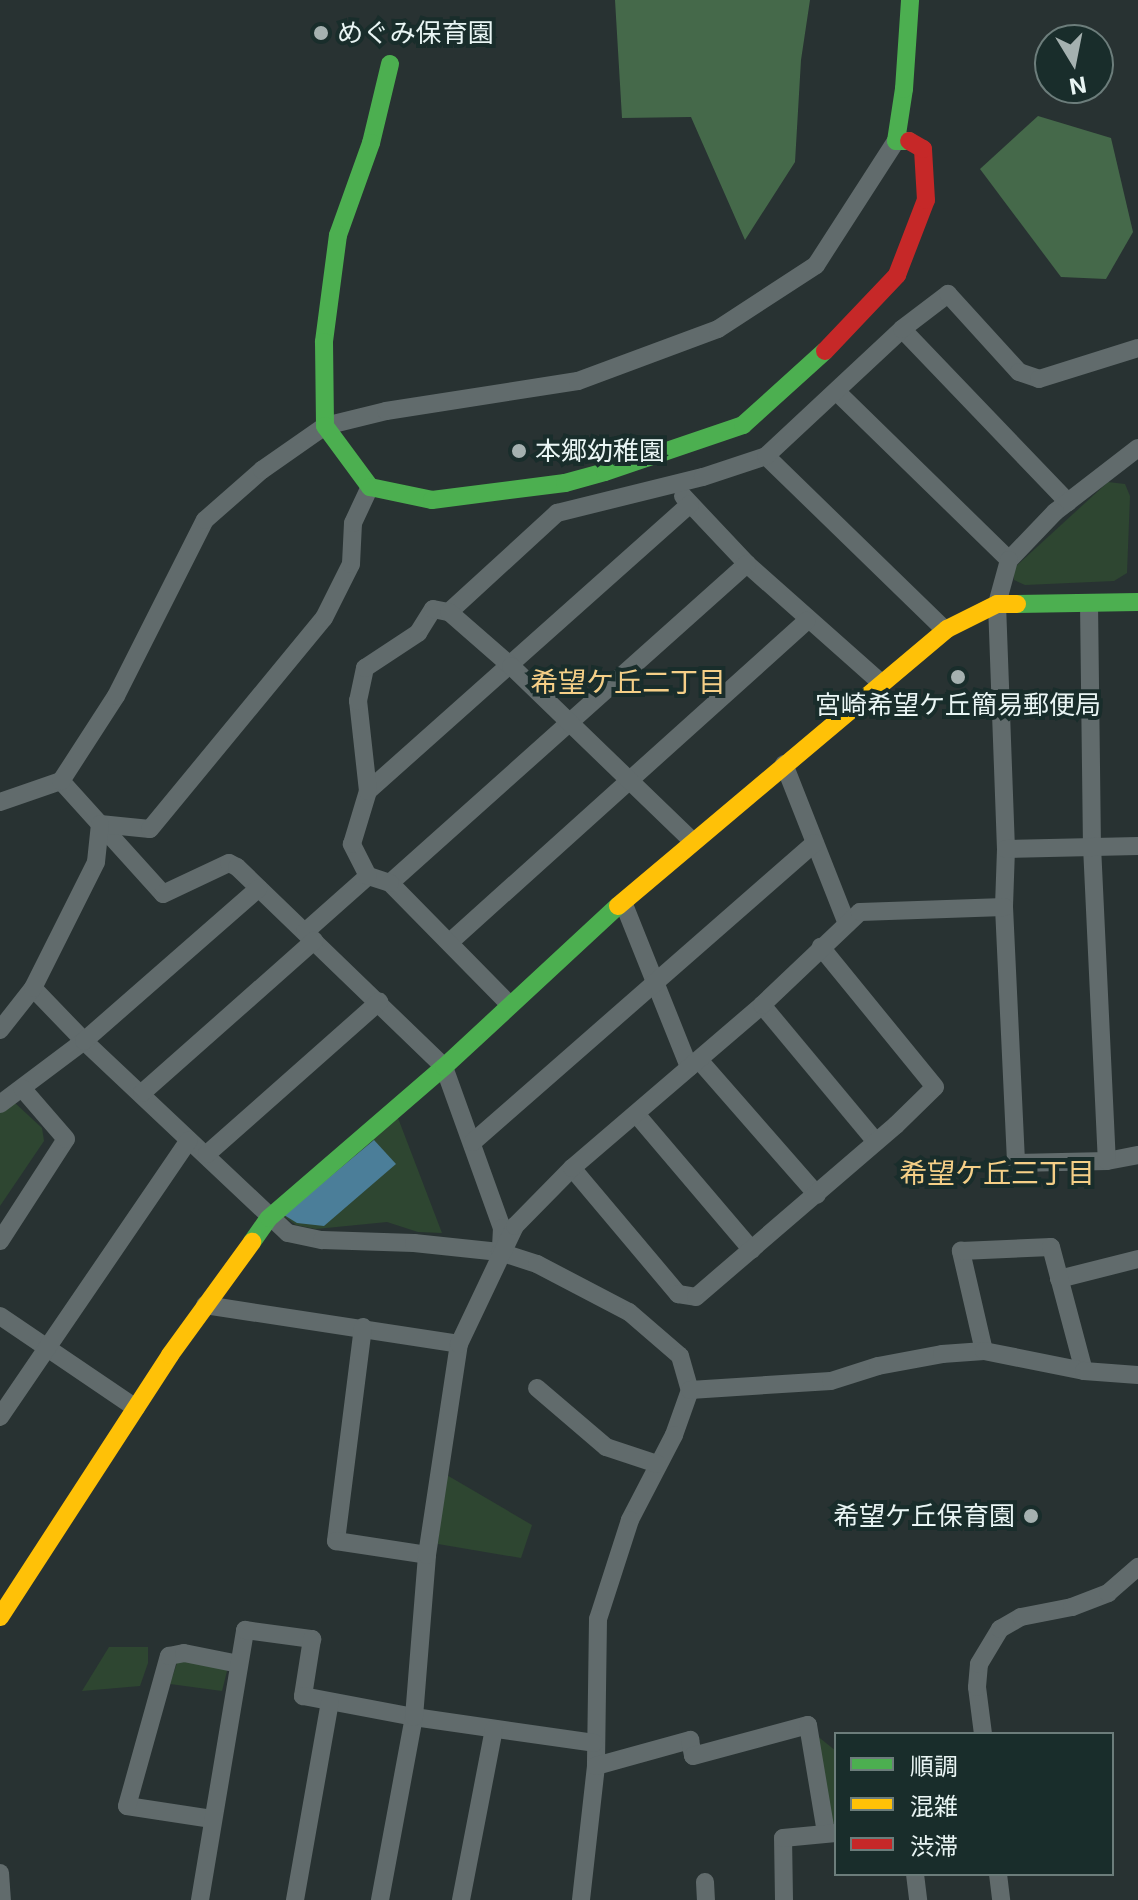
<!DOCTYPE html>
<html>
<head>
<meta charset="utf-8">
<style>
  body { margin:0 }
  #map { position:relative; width:1138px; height:1900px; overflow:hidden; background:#283232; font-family:Inter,"Noto Sans JP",sans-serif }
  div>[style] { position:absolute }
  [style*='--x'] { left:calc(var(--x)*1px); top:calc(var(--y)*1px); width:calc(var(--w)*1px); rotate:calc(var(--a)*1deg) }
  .green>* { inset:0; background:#2e4631 }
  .forest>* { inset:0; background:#45694a }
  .water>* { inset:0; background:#4b7e99 }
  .street>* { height:18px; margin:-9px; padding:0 9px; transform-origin:9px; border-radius:9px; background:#616b6c }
  .fast>* { height:18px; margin:-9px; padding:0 9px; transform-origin:9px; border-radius:9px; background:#4caf50 }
  .slow>* { height:18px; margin:-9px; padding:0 9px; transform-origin:9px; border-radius:9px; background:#ffc107 }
  .jam>* { height:18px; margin:-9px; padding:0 9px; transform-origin:9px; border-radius:9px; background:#c62828 }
  .dots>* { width:22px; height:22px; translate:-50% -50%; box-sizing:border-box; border:4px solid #192d2b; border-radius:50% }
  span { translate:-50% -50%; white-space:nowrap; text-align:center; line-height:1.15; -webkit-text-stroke:8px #192d2b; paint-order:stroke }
  .poi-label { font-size:26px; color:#e9f5f4 }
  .left { translate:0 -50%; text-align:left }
  .right { translate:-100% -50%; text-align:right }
  .neighbourhood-label { font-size:28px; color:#f5cf87 }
  .legend { position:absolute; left:834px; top:1732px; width:280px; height:144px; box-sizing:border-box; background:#192d2b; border:2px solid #6c7d7b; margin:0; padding:10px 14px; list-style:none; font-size:24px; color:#e9f5f4 }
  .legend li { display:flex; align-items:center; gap:16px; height:40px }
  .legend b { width:40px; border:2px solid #6c7d7b }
  .north { position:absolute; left:1034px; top:24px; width:80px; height:80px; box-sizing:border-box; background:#192d2b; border:2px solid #6c7d7b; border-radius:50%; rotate:170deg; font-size:22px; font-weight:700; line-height:32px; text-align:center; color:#e9f5f4 }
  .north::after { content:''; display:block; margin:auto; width:28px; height:36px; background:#a5b1b0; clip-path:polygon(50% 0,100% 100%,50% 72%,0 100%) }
</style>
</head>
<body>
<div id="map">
  <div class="green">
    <div style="clip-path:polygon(1108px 482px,1125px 484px,1130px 496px,1127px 573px,1114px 581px,1025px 585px,1014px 580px,1014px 568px)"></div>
    <div style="clip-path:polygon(14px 1102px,42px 1128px,44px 1141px,0 1206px,0 1104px)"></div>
    <div style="clip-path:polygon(398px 1118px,442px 1233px,418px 1232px,387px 1222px,316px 1229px,296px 1225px,282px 1215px)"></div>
    <div style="clip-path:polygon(445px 1474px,532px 1525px,521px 1558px,438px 1544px)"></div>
    <div style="clip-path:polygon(109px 1647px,148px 1647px,148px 1663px,140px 1686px,82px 1691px)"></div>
    <div style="clip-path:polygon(178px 1660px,224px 1665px,227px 1671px,222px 1691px,170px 1684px)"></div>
    <div style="clip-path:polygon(811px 1731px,836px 1751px,836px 1823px,831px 1824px)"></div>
  </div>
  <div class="forest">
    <div style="clip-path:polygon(615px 0,810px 0,801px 60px,795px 162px,745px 240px,691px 117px,622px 118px)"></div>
    <div style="clip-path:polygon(1038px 116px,1111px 138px,1133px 232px,1106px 279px,1061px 277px,980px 169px)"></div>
  </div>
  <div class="water">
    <div style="clip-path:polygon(374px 1140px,396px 1164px,324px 1226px,297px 1223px,284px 1215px)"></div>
  </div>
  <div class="street">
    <div style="--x:902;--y:329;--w:240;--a:46.2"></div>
    <div style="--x:837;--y:392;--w:240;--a:44.3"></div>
    <div style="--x:1138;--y:448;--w:105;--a:142.4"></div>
    <div style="--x:1055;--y:512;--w:66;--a:133.8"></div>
    <div style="--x:1009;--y:560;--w:46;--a:105.3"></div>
    <div style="--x:997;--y:604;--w:245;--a:87.9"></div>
    <div style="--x:1006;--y:849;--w:58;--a:92"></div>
    <div style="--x:1004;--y:907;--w:256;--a:87.3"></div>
    <div style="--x:1016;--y:1163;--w:91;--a:-1.3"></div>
    <div style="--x:1107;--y:1161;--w:32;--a:-11"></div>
    <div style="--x:766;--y:456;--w:250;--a:44.2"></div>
    <div style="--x:683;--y:496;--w:93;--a:46.7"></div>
    <div style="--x:747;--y:564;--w:179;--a:41.6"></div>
    <div style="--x:1089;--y:603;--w:243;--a:89.3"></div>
    <div style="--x:1092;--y:846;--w:315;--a:87.3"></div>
    <div style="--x:449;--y:612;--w:147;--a:-42.5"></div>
    <div style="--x:557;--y:513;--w:150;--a:-13.9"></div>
    <div style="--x:703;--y:477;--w:66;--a:-18.4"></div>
    <div style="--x:766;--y:456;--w:186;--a:-43"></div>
    <div style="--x:902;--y:329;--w:58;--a:-37.3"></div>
    <div style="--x:948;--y:294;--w:105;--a:47.7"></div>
    <div style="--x:1019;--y:372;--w:21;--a:19"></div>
    <div style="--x:1039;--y:379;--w:104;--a:-17.4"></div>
    <div style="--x:784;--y:764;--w:172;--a:68.5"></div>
    <div style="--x:61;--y:781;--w:152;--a:47.9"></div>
    <div style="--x:163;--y:894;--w:73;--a:-25.2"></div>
    <div style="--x:229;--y:863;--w:9;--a:27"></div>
    <div style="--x:237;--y:867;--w:288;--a:44"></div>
    <div style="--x:444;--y:1067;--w:171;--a:70.2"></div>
    <div style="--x:502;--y:1228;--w:20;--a:93"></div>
    <div style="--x:368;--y:791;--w:431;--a:-41.7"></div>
    <div style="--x:0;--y:802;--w:65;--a:-19"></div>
    <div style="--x:61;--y:781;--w:101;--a:-57.1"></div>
    <div style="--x:116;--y:696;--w:197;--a:-63.2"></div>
    <div style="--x:205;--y:520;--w:76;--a:-41.3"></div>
    <div style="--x:262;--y:470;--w:77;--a:-34.9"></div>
    <div style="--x:325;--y:426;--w:63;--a:-13.8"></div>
    <div style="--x:386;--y:411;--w:194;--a:-8.9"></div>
    <div style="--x:578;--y:381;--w:149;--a:-20.4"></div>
    <div style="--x:718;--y:329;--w:117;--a:-33.1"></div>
    <div style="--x:816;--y:265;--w:148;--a:-57.2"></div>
    <div style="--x:100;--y:824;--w:50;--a:5.7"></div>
    <div style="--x:150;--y:829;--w:273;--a:-50.5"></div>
    <div style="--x:324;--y:618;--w:60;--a:-63.4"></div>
    <div style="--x:351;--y:564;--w:41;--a:-87.2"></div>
    <div style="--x:353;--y:523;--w:40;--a:-65"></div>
    <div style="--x:1006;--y:849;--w:132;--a:-1.3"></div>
    <div style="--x:390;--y:883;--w:479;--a:-41.8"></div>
    <div style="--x:623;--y:902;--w:178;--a:68.2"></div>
    <div style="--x:305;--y:932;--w:84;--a:-41.6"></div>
    <div style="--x:450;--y:942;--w:480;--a:-42"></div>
    <div style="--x:33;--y:988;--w:74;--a:46.1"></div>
    <div style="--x:84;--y:1041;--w:280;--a:43.3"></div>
    <div style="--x:288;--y:1233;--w:35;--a:12"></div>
    <div style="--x:322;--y:1240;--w:92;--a:1.9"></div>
    <div style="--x:414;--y:1243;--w:86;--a:6"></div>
    <div style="--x:500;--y:1252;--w:39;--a:18"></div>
    <div style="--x:537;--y:1264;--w:104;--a:27.6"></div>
    <div style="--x:629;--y:1312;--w:67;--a:40.8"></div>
    <div style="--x:680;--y:1356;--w:35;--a:74"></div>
    <div style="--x:690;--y:1390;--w:48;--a:109.6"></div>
    <div style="--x:674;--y:1435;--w:96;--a:117.4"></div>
    <div style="--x:630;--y:1520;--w:104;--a:107.9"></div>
    <div style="--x:598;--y:1619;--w:147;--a:90.8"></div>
    <div style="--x:596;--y:1766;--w:135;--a:96.4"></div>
    <div style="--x:509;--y:1004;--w:170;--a:-134.5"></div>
    <div style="--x:390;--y:883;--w:23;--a:-162"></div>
    <div style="--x:368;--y:876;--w:36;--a:-117"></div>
    <div style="--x:352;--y:844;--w:55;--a:-73.2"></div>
    <div style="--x:368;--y:791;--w:91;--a:-96.3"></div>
    <div style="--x:358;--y:701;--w:34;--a:-78"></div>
    <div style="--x:365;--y:668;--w:64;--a:-33.4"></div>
    <div style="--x:418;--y:633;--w:28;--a:-58"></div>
    <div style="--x:433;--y:609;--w:16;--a:11"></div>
    <div style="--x:449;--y:612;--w:82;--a:41.1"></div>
    <div style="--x:511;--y:666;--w:252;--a:44"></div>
    <div style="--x:762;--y:1005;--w:178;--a:50.2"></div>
    <div style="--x:0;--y:1030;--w:53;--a:-51.8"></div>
    <div style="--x:33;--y:988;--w:141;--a:-63.4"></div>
    <div style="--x:96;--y:862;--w:38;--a:-84"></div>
    <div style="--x:699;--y:1060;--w:179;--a:48.8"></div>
    <div style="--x:142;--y:1093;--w:230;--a:-41.5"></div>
    <div style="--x:0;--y:1104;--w:105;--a:-36.9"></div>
    <div style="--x:84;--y:1041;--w:232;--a:-41.2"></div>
    <div style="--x:637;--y:1115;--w:177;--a:49.6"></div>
    <div style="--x:473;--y:1142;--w:454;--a:-41.2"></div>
    <div style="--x:207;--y:1154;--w:230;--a:-41.5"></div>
    <div style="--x:572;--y:1168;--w:165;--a:49.9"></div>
    <div style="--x:678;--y:1294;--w:18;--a:9"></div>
    <div style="--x:696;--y:1297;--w:264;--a:-40.7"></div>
    <div style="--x:896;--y:1125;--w:54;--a:-44.3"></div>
    <div style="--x:935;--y:1087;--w:181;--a:-129.2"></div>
    <div style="--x:0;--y:1241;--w:121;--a:-57.1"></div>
    <div style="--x:66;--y:1139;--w:67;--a:-130.8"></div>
    <div style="--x:1059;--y:1279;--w:81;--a:-14.2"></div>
    <div style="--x:205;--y:1305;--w:257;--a:8.7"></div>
    <div style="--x:0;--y:1316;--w:164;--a:34.1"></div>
    <div style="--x:363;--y:1327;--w:216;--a:97.2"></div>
    <div style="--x:336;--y:1541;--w:92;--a:8.7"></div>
    <div style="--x:984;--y:1351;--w:103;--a:-103"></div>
    <div style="--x:961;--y:1251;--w:90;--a:-2.5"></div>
    <div style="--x:1051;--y:1247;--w:128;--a:75.1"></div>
    <div style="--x:537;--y:1388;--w:91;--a:40.5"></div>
    <div style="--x:606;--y:1447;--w:54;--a:18.4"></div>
    <div style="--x:690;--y:1390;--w:141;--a:-3.7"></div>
    <div style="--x:831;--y:1381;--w:49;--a:-17.7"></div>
    <div style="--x:878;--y:1366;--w:65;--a:-10.6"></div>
    <div style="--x:942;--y:1354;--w:42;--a:-4.1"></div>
    <div style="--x:984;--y:1351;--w:102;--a:11.3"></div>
    <div style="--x:1084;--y:1371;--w:54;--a:4.2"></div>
    <div style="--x:0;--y:1417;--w:335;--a:-55.7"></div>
    <div style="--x:983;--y:1734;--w:47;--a:-97.3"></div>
    <div style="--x:977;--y:1687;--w:23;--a:-85"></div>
    <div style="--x:979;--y:1664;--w:41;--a:-59"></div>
    <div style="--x:1000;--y:1629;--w:24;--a:-30"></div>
    <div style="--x:1021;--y:1617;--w:52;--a:-11.1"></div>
    <div style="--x:1072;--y:1607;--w:39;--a:-21"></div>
    <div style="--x:1108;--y:1593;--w:40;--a:-41"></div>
    <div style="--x:596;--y:1766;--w:98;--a:-15.5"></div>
    <div style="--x:690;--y:1740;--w:16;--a:79"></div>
    <div style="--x:693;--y:1756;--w:119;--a:-15.1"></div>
    <div style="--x:808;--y:1725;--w:109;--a:80.5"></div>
    <div style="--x:212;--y:1819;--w:86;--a:-171.3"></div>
    <div style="--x:127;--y:1806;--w:156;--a:-74.4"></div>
    <div style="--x:169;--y:1656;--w:15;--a:-11"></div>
    <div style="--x:184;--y:1653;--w:56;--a:11.3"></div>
    <div style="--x:0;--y:1873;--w:27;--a:86"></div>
    <div style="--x:915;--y:1874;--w:26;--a:83"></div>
    <div style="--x:998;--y:1874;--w:26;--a:83"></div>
    <div style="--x:705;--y:1882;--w:18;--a:87"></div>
    <div style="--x:200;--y:1900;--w:274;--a:-80.5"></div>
    <div style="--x:245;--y:1630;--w:68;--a:7.7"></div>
    <div style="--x:312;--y:1639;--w:58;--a:99"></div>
    <div style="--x:303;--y:1696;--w:113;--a:10.7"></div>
    <div style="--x:414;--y:1717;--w:182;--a:8.2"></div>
    <div style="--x:295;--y:1900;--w:201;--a:-80"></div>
    <div style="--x:380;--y:1900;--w:186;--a:-79.5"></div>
    <div style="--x:414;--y:1717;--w:163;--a:-85.4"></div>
    <div style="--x:427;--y:1555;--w:213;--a:-81.4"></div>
    <div style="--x:459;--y:1344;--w:131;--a:-64.6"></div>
    <div style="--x:515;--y:1226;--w:81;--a:-45.5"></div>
    <div style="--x:572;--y:1168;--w:250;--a:-40.6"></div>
    <div style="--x:762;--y:1005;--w:135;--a:-43.5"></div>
    <div style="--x:860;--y:912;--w:144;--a:-2"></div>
    <div style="--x:461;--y:1900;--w:174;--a:-79.1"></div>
    <div style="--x:784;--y:1900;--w:62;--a:-90.9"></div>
    <div style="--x:783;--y:1838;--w:53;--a:-5.4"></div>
  </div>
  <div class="fast">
    <div style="--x:390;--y:64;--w:81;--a:103.5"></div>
    <div style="--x:371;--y:143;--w:98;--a:109.7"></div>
    <div style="--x:338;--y:235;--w:108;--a:97.5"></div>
    <div style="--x:324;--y:342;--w:84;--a:89.3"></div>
    <div style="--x:325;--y:426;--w:76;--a:53.6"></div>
    <div style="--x:370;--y:487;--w:63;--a:11.8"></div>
    <div style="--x:432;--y:500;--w:134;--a:-7.3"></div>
    <div style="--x:565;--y:483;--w:41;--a:-15.4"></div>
    <div style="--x:605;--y:472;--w:146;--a:-18.8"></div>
    <div style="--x:743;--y:425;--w:110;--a:-42.1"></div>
    <div style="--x:909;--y:141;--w:13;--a:180"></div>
    <div style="--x:896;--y:141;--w:53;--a:-81.3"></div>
    <div style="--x:904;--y:89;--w:89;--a:-86.1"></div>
    <div style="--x:1017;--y:604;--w:121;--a:-0.9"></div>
    <div style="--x:252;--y:1242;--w:29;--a:-55"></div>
    <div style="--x:269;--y:1218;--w:231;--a:-40.8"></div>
    <div style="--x:444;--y:1067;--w:237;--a:-42.8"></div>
  </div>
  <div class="slow">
    <div style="--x:618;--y:906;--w:430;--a:-40.1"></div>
    <div style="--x:947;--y:629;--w:56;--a:-26.6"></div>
    <div style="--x:997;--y:604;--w:20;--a:0"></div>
    <div style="--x:0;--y:1617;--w:312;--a:-57"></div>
    <div style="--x:170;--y:1355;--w:140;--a:-54"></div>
  </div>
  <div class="jam">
    <div style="--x:825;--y:351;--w:105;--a:-46.5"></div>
    <div style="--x:897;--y:275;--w:80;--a:-68.9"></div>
    <div style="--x:926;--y:200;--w:51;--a:-93.4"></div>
    <div style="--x:923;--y:149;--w:16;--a:-150"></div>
  </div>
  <div class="dots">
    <div style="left:321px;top:33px;background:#a5b1b0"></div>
    <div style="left:519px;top:451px;background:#a5b1b0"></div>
    <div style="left:958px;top:677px;background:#a5b1b0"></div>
    <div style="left:1031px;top:1516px;background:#a5b1b0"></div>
  </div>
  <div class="poi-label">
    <span class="left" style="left:337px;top:33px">めぐみ保育園</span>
    <span class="left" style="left:535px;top:451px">本郷幼稚園</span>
    <span style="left:958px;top:705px">宮崎希望ケ丘簡易郵便局</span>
    <span class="right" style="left:1015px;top:1516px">希望ケ丘保育園</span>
  </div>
  <div class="neighbourhood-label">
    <span style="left:628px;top:682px">希望ケ丘二丁目</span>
    <span style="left:997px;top:1173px">希望ケ丘三丁目</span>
  </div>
  <ul class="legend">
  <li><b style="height:10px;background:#4caf50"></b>順調</li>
  <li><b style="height:10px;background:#ffc107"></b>混雑</li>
  <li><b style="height:10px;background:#c62828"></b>渋滞</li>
  </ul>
  <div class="north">N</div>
</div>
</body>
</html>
